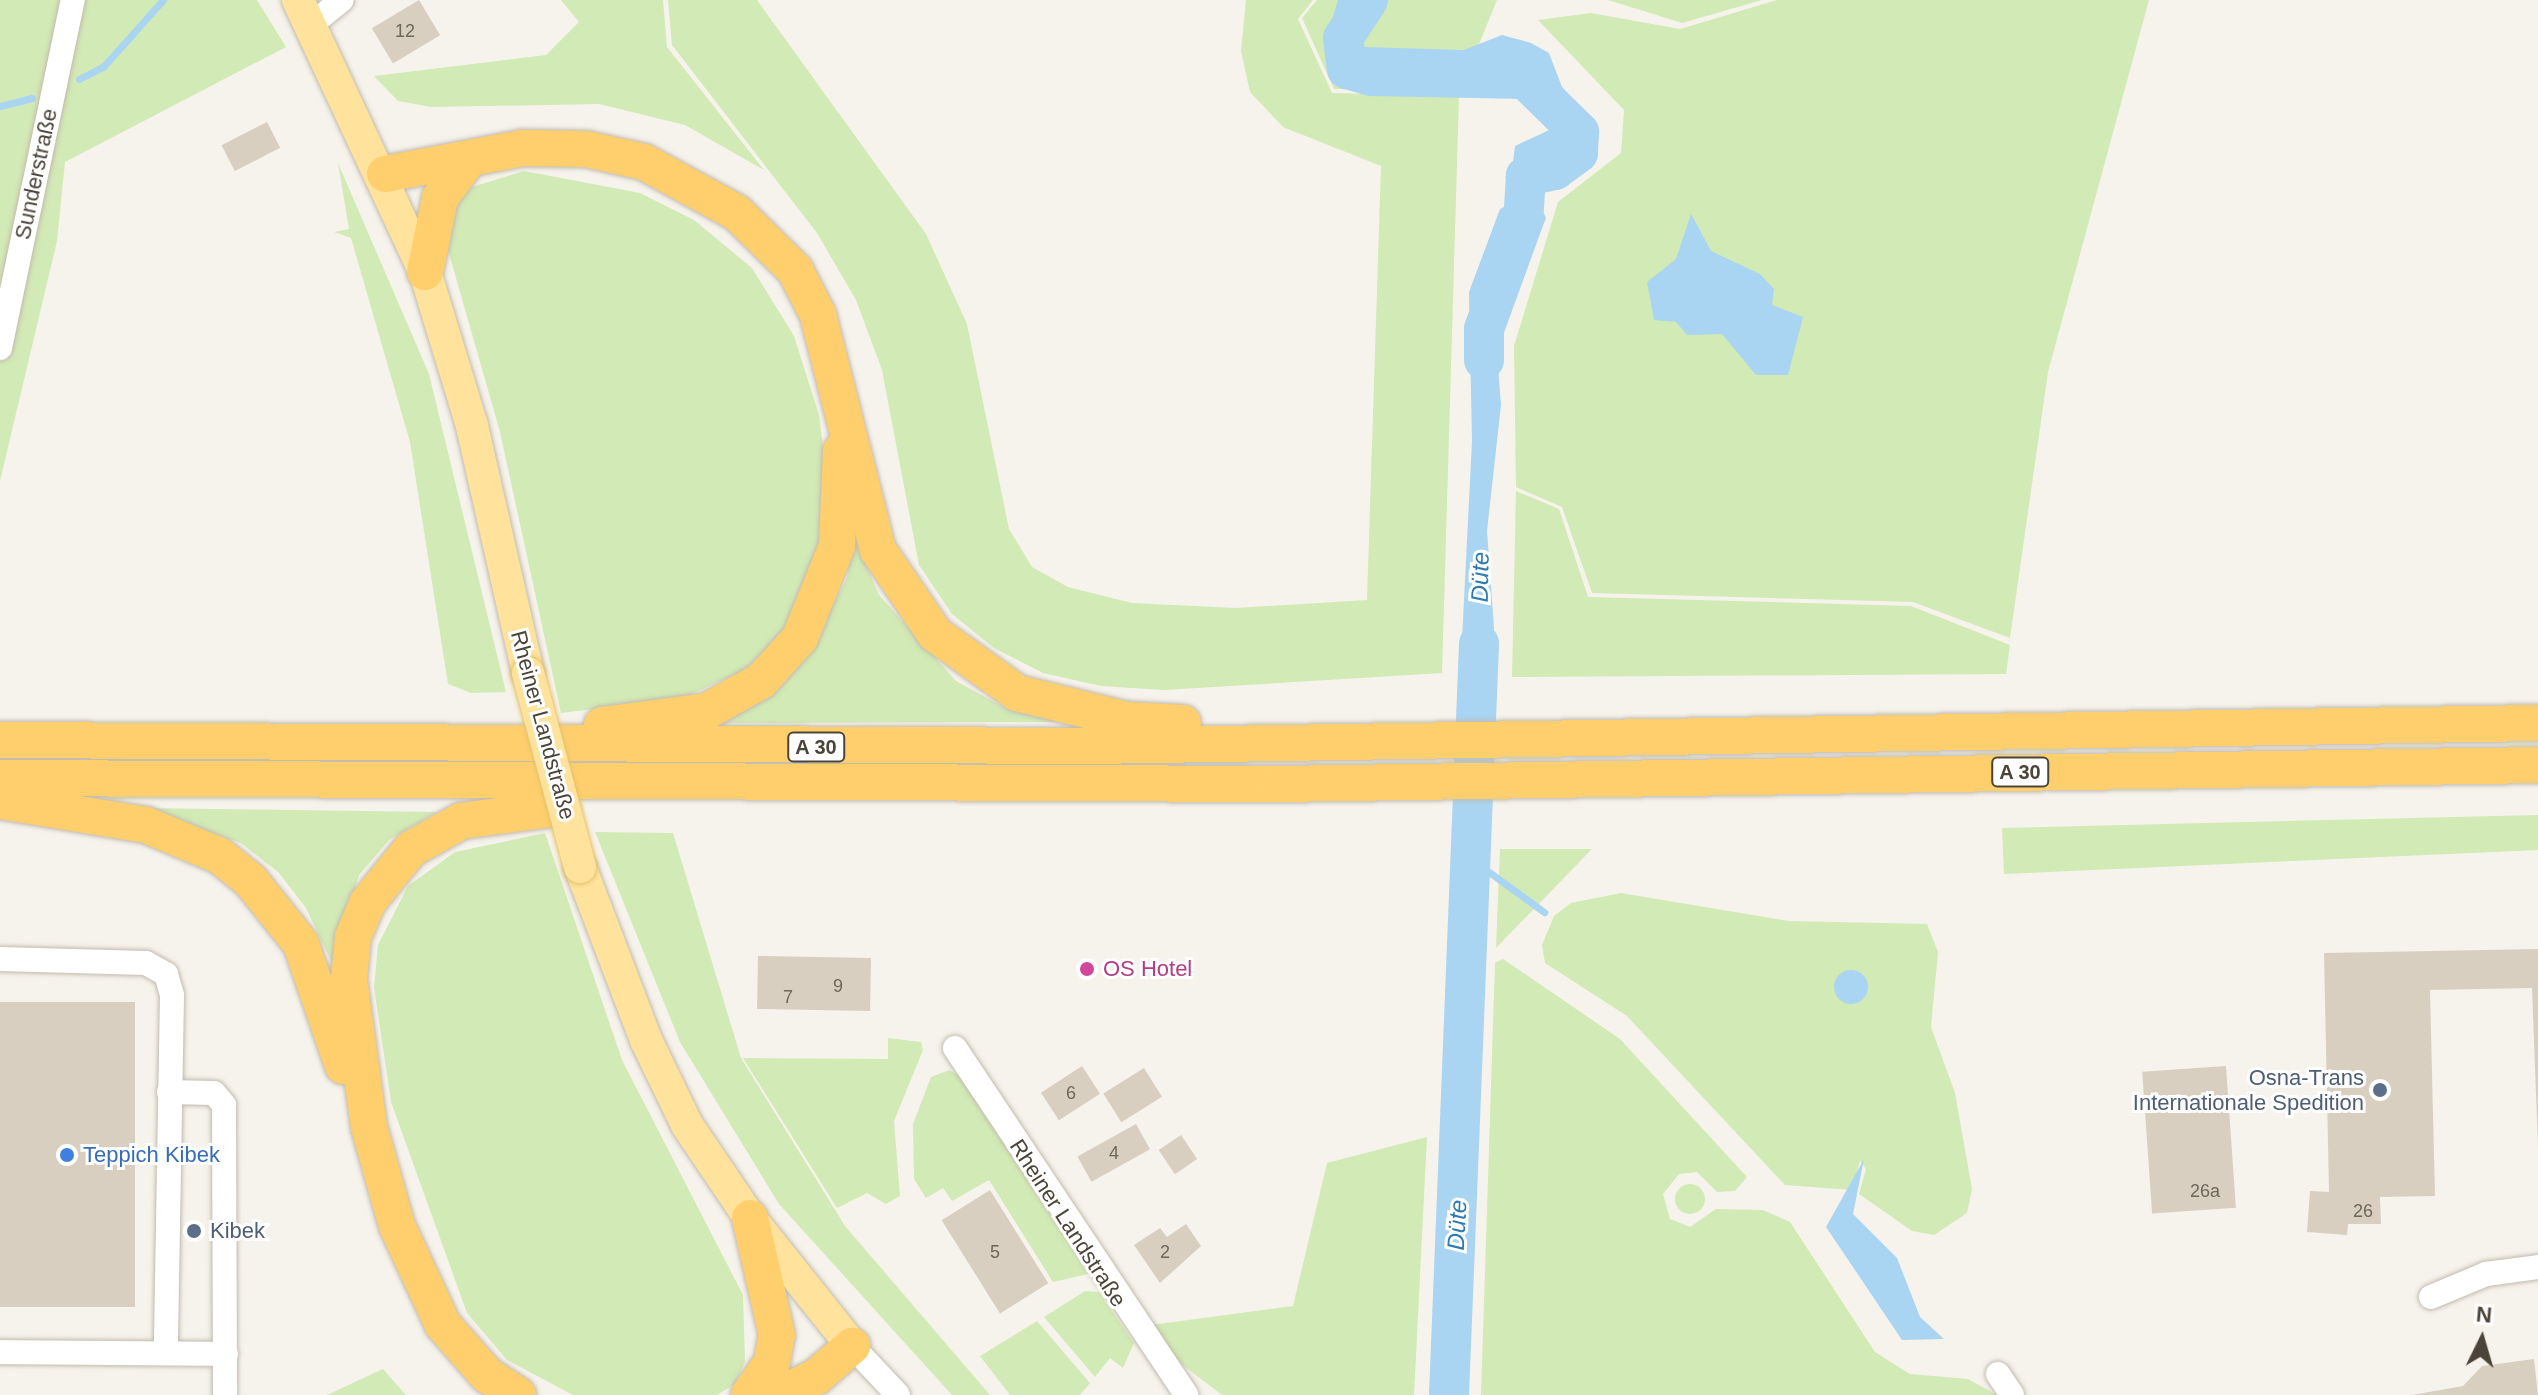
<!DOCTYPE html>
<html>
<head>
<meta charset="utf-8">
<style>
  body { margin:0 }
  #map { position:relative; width:2538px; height:1395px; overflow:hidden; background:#f6f3ec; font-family:Helvetica,sans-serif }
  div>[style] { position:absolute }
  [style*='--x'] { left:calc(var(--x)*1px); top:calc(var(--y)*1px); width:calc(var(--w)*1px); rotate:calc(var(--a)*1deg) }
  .green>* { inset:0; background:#d2eab5 }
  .round { border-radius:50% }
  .water>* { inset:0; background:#a9d4f2 }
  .stream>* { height:7px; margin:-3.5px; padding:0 3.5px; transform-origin:3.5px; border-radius:3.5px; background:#a9d4f2 }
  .river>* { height:40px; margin:-20px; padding:0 20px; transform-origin:20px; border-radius:20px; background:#a9d4f2 }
  .building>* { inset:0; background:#d8cfc1; transform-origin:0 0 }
  .roads { filter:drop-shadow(0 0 2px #c2bbae) drop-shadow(0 0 2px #c2bbae) }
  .minor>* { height:24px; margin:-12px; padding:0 12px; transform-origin:12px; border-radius:12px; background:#fff }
  .major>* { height:32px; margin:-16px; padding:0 16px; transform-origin:16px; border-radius:16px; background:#ffe39c }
  .highway>* { height:36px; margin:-18px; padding:0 18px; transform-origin:18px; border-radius:18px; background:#ffcf6e }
  .bridges { filter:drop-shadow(0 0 2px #e6c16a) drop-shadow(0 0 2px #e6c16a) }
  .major-bridge>* { height:32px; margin:-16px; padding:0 16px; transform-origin:16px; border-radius:16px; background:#ffe39c }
  .dots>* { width:22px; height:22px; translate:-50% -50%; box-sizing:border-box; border:4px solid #fff; border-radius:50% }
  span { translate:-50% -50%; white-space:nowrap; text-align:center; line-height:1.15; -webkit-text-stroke:6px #fff; paint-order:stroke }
  .number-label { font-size:18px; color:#6e675b }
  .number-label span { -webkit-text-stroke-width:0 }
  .shield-label span { padding:2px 6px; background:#fff; border:2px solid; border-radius:6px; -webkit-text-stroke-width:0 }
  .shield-label { font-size:20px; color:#4b4439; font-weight:700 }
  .street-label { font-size:22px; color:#4b4439 }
  .hotel-label { font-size:22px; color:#b23c85 }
  .left { translate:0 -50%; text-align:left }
  .service-label { font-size:22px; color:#4e5e75 }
  .right { translate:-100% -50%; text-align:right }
  .shop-label { font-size:22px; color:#366cbe }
  .water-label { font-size:24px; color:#2e7ab2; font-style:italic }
  .north { position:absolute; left:2442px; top:1299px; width:80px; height:80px; -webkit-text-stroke:6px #fff; paint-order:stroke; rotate:5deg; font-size:22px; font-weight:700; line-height:32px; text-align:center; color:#4b4439 }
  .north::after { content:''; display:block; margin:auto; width:28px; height:36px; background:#4b4439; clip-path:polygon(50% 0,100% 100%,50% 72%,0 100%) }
</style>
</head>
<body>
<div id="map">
  <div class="green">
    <div style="clip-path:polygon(0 0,257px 0,286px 47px,65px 162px,57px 241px,0 481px)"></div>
    <div style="clip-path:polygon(561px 0,663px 0,667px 47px,764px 170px,685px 125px,599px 104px,431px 107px,398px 101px,374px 76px,546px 55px,579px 22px)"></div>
    <div style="clip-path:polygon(668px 0,757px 0,926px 234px,967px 324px,1009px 529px,1032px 567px,1068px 587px,1132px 603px,1235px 608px,1367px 600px,1381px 166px,1283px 127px,1250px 92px,1241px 51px,1246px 0,1313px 0,1298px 19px,1332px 93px,1459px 96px,1442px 673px,1164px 690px,1101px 686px,1043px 673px,994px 648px,952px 614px,919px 565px,882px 370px,856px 300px,817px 233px,672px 45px)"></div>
    <div style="clip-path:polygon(1317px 0,1497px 0,1460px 91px,1334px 89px,1302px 18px)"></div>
    <div style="clip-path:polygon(1608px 0,1762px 0,1682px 23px)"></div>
    <div style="clip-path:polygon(1777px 0,2149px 0,2048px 372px,2010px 638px,1913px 602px,1592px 593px,1562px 507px,1516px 487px,1514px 346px,1558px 202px,1621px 153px,1624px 110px,1538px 20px,1591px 13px,1680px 29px)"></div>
    <div style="clip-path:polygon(338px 163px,429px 374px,506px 692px,471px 693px,448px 684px,410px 442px,351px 238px,334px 232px,349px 229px)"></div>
    <div style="clip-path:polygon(524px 171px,640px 193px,694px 220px,752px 268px,794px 336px,819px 415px,827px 480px,835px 487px,798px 615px,746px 669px,683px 698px,561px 713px,500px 432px,448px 250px,455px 206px,472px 187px)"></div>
    <div style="clip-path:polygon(1516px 491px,1559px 509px,1588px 597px,1911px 606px,2010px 645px,2006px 674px,1512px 677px)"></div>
    <div style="clip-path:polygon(853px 534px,879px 595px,956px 681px,1007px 709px,1060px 722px,721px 723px,776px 692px,804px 661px,847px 578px)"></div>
    <div style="clip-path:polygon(139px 808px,437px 812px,389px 840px,359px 875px,332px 963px,306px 908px,278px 872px,241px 843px)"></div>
    <div style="clip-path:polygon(2538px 815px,2538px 850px,2004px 874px,2002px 828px)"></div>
    <div style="clip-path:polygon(595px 832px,673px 833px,741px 1058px,845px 1226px,990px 1395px,952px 1395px,779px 1204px,680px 1042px)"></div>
    <div style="clip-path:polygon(545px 833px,622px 1060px,743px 1295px,745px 1362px,735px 1384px,717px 1395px,573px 1395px,507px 1360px,467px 1313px,391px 1102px,374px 987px,378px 945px,408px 886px,455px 852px)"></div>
    <div style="clip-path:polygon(1500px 849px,1592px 849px,1496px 948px)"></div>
    <div style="clip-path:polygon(1621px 893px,1789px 921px,1927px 924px,1938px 952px,1931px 1027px,1955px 1093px,1972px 1189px,1967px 1213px,1934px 1235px,1912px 1231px,1859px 1194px,1866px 1169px,1860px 1161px,1852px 1190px,1785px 1185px,1627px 1016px,1545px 963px,1542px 945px,1554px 916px,1571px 903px)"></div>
    <div style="clip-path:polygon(1503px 959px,1620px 1039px,1747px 1177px,1735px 1191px,1717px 1192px,1697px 1172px,1679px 1174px,1663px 1194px,1670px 1219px,1690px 1227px,1716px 1209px,1763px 1210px,1790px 1222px,1875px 1352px,1910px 1374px,1968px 1379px,1997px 1395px,1481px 1395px,1495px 963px)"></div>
    <div style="clip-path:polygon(888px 1038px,921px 1042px,923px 1050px,894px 1121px,900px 1196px,886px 1204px,867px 1193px,837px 1208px,743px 1058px,888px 1059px)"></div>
    <div style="clip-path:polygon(949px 1070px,962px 1077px,1088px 1274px,1053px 1282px,989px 1180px,952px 1201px,943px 1188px,926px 1198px,914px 1179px,913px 1124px,931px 1077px)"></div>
    <div style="clip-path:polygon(1427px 1137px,1414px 1395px,1222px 1395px,1180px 1363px,1151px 1325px,1293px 1306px,1327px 1163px)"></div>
    <div class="round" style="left:1675px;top:1184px;width:30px;height:30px"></div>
    <div style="clip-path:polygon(1085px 1291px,1099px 1292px,1134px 1343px,1123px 1368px,1110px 1358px,1095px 1377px,1044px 1317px)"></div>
    <div style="clip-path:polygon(1037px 1321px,1090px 1383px,1080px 1395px,1010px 1395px,980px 1356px)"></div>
    <div style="clip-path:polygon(383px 1369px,406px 1395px,327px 1395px)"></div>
  </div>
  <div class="water">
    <div style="clip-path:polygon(1338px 0,1360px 0,1347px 37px,1363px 47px,1464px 50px,1502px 35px,1531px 43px,1549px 53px,1562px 87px,1590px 121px,1572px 152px,1541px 160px,1532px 189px,1546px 218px,1539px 235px,1510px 250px,1493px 302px,1501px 405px,1487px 531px,1494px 628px,1486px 697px,1459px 699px,1472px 441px,1469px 292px,1500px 209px,1508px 205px,1515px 146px,1560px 125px,1562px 115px,1532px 88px,1490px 70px,1427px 73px,1338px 60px,1327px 37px)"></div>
    <div style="clip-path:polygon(1691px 214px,1711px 251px,1760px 274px,1774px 289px,1772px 305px,1803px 317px,1788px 375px,1756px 375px,1722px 334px,1687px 335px,1676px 322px,1654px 320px,1647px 282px,1676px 259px)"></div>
    <div class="round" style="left:1834px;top:970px;width:34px;height:34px"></div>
    <div style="clip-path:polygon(1864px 1159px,1853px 1214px,1897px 1258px,1920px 1317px,1944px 1339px,1902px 1340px,1826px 1227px)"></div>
  </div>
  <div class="stream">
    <div style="--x:79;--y:79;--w:27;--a:-27"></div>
    <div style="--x:103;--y:67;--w:90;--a:-48.2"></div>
    <div style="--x:0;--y:106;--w:33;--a:-14"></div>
    <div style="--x:1474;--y:861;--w:87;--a:36.1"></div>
  </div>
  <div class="river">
    <div style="--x:1368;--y:0;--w:45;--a:123.3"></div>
    <div style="--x:1343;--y:38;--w:31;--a:83"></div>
    <div style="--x:1347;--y:69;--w:26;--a:16"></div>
    <div style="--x:1372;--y:76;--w:153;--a:1.1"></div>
    <div style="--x:1525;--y:79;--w:76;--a:44.5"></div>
    <div style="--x:1579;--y:132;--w:21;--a:93"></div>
    <div style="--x:1578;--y:153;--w:29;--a:144"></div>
    <div style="--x:1555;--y:170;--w:30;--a:168"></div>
    <div style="--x:1526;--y:176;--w:46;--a:93.7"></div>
    <div style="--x:1523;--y:222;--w:114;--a:110"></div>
    <div style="--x:1484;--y:329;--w:31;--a:90"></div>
    <div style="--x:1449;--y:1395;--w:752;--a:-87.71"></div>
  </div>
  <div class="building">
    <div style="left:419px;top:0;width:41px;height:55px;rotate:59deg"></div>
    <div style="left:267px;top:122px;width:29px;height:51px;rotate:63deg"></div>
    <div style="clip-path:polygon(2538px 949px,2538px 1147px,2532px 988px,2430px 990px,2435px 1196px,2380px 1197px,2381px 1224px,2348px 1224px,2347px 1235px,2307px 1232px,2310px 1191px,2329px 1192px,2324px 953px)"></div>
    <div style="left:758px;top:956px;width:113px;height:53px;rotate:1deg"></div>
    <div style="left:0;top:1002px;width:135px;height:305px"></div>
    <div style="left:1082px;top:1066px;width:33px;height:49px;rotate:57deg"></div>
    <div style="left:2226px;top:1066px;width:142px;height:84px;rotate:86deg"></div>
    <div style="left:1144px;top:1068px;width:34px;height:48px;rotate:58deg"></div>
    <div style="left:1136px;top:1124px;width:29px;height:67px;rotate:61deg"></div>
    <div style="left:1181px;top:1135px;width:29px;height:27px;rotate:56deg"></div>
    <div style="left:990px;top:1190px;width:110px;height:57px;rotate:58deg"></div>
    <div style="clip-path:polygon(1186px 1224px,1201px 1246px,1160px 1283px,1134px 1245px,1160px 1228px,1167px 1237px)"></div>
    <div style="clip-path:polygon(2534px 1359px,2538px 1395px,2412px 1395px,2463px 1386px,2482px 1366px)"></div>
  </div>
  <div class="roads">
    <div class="minor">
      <div style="--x:312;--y:24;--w:38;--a:-39"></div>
      <div style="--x:0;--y:348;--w:356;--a:-78.2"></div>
      <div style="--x:0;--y:959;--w:146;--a:1.6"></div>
      <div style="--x:146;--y:963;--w:23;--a:29"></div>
      <div style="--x:166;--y:974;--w:22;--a:74"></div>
      <div style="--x:172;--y:995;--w:358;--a:91"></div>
      <div style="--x:955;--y:1048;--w:417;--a:56.3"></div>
      <div style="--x:169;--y:1092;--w:45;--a:1.3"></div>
      <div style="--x:214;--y:1093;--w:16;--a:50"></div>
      <div style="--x:224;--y:1105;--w:290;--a:89.8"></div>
      <div style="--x:2431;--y:1297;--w:60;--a:-22.7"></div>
      <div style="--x:2486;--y:1274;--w:52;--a:-7.7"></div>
      <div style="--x:852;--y:1346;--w:67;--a:46.8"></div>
      <div style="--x:0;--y:1352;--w:226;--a:0.5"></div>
      <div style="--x:1998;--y:1374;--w:25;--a:56"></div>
    </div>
    <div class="major">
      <div style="--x:298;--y:0;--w:300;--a:65"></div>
      <div style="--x:425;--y:272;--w:161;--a:73"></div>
      <div style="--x:472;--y:426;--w:253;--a:77.2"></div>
      <div style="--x:580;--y:867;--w:185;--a:69.1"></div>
      <div style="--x:646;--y:1040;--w:94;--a:64.2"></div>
      <div style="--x:687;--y:1125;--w:112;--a:55.9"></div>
      <div style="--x:750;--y:1218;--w:164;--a:51.4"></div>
    </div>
    <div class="highway">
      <div style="--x:385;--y:174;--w:139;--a:-10.7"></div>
      <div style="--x:522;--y:148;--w:64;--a:0.9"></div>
      <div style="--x:586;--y:149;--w:59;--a:12.6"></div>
      <div style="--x:644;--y:162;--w:106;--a:28.7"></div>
      <div style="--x:737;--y:213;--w:81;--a:44.5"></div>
      <div style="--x:795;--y:270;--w:51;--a:62.9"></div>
      <div style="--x:818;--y:315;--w:243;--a:75.7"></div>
      <div style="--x:878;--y:550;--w:102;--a:55.8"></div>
      <div style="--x:935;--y:634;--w:101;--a:35.7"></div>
      <div style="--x:1017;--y:693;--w:113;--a:13.8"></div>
      <div style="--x:1127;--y:720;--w:56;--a:3.1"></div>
      <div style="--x:425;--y:272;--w:76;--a:-78.5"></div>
      <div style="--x:440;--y:198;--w:49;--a:-53.4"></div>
      <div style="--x:602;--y:725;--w:106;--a:-7.6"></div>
      <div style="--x:707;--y:711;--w:62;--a:-29.1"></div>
      <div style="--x:761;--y:681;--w:58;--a:-47.8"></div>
      <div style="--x:800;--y:638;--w:99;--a:-68.1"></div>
      <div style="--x:837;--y:546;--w:95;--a:-87.6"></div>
      <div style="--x:0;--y:740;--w:1090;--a:0.32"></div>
      <div style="--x:1090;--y:746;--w:1448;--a:-0.91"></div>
      <div style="--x:0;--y:778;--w:1276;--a:0.27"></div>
      <div style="--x:1276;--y:784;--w:1262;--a:-0.86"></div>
      <div style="--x:0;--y:801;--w:148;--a:9.3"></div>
      <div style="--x:146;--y:825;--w:80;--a:22.7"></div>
      <div style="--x:220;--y:856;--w:38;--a:39"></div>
      <div style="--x:250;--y:880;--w:82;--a:51.4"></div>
      <div style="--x:301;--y:944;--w:129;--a:71"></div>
      <div style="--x:518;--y:1395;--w:37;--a:-147"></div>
      <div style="--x:487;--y:1375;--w:67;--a:-131.3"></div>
      <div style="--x:443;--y:1325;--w:109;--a:-114.9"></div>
      <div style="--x:397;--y:1226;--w:103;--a:-105.8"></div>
      <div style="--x:369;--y:1127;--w:149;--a:-97.7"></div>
      <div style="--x:349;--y:979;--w:42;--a:-84.6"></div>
      <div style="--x:353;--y:937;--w:38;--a:-67"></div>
      <div style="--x:368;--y:902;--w:68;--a:-50.9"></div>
      <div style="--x:411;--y:849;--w:57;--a:-29.2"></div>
      <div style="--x:461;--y:821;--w:99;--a:-7.6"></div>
      <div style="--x:749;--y:1395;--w:40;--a:-55.1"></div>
      <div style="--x:772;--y:1362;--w:27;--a:-80"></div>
      <div style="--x:777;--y:1335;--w:120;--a:-103"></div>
      <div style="--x:778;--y:1395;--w:42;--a:-25.3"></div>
      <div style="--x:816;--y:1377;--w:48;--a:-40.7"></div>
    </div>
  </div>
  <div class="bridges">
    <div class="major-bridge">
      <div style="--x:528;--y:673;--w:201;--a:75"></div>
    </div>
  </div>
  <div class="dots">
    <div style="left:1087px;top:969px;background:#d1479c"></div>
    <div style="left:2380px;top:1090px;background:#5c6f8a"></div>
    <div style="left:67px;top:1155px;background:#3f7fe0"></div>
    <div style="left:194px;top:1231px;background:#5c6f8a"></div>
  </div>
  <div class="number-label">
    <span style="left:405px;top:31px">12</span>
    <span style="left:838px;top:986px">9</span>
    <span style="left:788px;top:997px">7</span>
    <span style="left:1071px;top:1093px">6</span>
    <span style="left:1114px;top:1153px">4</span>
    <span style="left:2205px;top:1191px">26a</span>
    <span style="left:2363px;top:1211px">26</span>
    <span style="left:995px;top:1252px">5</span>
    <span style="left:1165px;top:1252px">2</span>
  </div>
  <div class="shield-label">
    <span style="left:816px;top:747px">A 30</span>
    <span style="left:2020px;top:772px">A 30</span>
  </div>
  <div class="street-label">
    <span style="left:36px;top:174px;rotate:-78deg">Sunderstraße</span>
    <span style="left:543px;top:725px;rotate:75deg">Rheiner Landstraße</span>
    <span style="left:1068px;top:1223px;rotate:57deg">Rheiner Landstraße</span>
  </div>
  <div class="hotel-label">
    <span class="left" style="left:1103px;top:969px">OS Hotel</span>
  </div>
  <div class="service-label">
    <span class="right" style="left:2364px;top:1090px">Osna-Trans<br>Internationale Spedition</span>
    <span class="left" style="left:210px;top:1231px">Kibek</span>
  </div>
  <div class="shop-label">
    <span class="left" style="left:83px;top:1155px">Teppich Kibek</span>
  </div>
  <div class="water-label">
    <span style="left:1480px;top:577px;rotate:-89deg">Düte</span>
    <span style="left:1457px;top:1225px;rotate:-87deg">Düte</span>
  </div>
  <div class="north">N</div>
</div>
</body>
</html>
